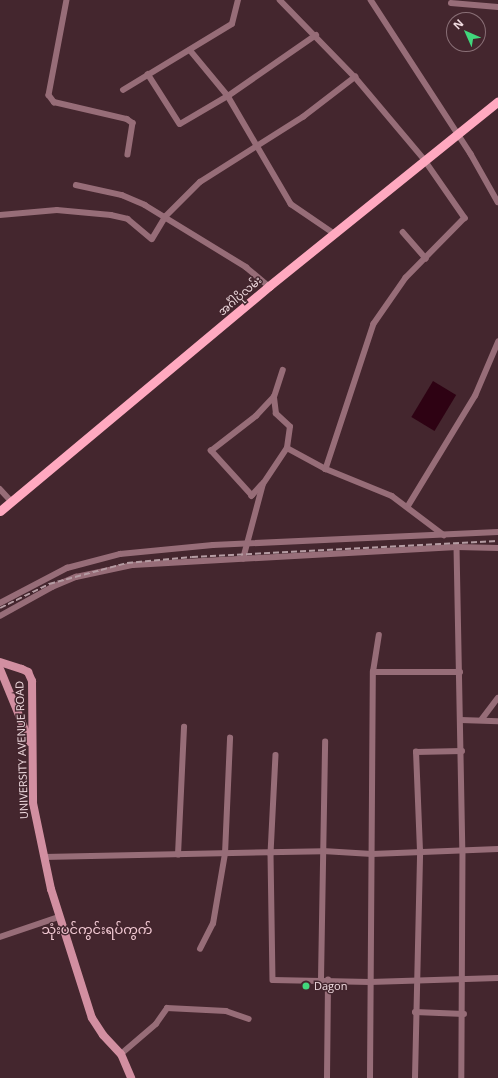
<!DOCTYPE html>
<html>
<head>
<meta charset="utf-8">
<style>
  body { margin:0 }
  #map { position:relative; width:498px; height:1078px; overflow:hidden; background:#44262e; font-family:"Open Sans","Noto Sans Myanmar",sans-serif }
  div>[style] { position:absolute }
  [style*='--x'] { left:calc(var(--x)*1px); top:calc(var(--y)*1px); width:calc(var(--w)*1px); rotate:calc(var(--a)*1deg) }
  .water>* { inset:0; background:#2e0213; transform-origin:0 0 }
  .minor>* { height:5.5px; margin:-2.75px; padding:0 2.75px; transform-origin:2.75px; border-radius:2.75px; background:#976d78 }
  .secondary>* { height:8px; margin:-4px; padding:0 4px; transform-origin:4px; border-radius:4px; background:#d28fa1 }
  .primary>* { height:9px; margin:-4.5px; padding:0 4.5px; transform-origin:4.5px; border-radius:4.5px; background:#ffa9c0 }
  .rail>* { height:1.5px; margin-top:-0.75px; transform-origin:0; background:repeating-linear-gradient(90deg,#b49ba2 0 6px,transparent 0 9px) }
  .dots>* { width:11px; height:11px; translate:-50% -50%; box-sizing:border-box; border:2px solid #44262e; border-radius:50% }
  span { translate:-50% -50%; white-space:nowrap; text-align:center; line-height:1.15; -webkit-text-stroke:3px #44262e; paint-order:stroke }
  .street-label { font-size:11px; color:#f1dce1 }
  .poi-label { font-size:11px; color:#f1dce1 }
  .left { translate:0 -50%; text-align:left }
  .quarter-label { font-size:13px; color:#f5ccd6 }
  .north { position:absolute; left:446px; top:12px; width:40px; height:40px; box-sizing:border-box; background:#44262e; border:1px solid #896f76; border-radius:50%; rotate:315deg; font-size:11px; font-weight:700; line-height:16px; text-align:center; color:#f1dce1 }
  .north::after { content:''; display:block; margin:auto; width:14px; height:18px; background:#41d77c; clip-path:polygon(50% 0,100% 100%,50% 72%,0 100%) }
</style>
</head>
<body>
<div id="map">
  <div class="water">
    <div style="left:433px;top:381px;width:27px;height:42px;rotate:31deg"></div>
  </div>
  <div class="minor">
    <div style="--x:67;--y:0;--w:97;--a:100.7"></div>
    <div style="--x:49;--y:95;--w:9;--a:54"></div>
    <div style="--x:54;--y:102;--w:75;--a:13.1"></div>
    <div style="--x:127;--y:119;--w:7;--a:34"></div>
    <div style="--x:133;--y:123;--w:32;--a:99"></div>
    <div style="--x:280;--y:0;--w:107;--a:45.8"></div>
    <div style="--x:355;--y:77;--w:107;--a:49.9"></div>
    <div style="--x:424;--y:159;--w:72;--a:55.2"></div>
    <div style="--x:465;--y:218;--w:84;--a:134.5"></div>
    <div style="--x:406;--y:278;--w:56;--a:124.8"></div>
    <div style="--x:374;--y:324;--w:153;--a:108.3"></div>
    <div style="--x:371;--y:0;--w:184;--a:57"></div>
    <div style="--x:471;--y:154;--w:55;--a:60.6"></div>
    <div style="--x:451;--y:3;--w:47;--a:4.9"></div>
    <div style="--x:190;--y:50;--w:60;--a:50.4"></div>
    <div style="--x:228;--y:96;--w:125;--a:59.7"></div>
    <div style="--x:291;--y:204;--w:53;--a:34.3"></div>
    <div style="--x:148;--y:74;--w:59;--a:57.4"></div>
    <div style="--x:180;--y:124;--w:56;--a:-30.3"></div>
    <div style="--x:228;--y:96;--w:107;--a:-34.7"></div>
    <div style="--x:123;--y:90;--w:127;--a:-31.2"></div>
    <div style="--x:232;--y:24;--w:25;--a:-76"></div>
    <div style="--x:76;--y:185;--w:47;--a:12.3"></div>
    <div style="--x:122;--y:195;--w:25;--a:23"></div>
    <div style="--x:145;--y:205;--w:119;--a:31.5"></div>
    <div style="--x:246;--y:267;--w:30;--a:40"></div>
    <div style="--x:0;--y:215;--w:57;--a:-5"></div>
    <div style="--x:57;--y:210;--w:54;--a:5.3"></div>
    <div style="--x:111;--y:215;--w:17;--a:13"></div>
    <div style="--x:128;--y:219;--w:31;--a:40"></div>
    <div style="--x:152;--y:239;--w:26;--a:-59"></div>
    <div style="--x:165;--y:217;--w:49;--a:-45"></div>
    <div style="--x:200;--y:182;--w:122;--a:-32.3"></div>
    <div style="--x:303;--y:117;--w:66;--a:-37.6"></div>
    <div style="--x:403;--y:232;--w:35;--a:49"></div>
    <div style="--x:287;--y:448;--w:44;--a:28.3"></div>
    <div style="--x:326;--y:469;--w:71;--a:22.2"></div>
    <div style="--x:392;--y:496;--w:65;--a:36.9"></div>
    <div style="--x:262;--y:485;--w:15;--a:132"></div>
    <div style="--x:252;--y:496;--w:61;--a:-132.3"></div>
    <div style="--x:211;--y:451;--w:57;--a:-37.9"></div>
    <div style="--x:256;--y:416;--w:26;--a:-47"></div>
    <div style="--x:0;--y:489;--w:18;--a:47"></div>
    <div style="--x:408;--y:506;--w:129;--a:-58.7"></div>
    <div style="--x:475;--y:396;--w:59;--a:-66.9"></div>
    <div style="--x:457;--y:547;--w:303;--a:88.9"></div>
    <div style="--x:463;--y:850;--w:228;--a:90.3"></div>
    <div style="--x:243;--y:559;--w:78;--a:-75.1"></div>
    <div style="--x:263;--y:484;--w:43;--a:-56.3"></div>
    <div style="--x:287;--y:448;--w:21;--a:-82"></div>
    <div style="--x:290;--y:427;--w:19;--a:-137"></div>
    <div style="--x:276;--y:414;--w:17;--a:-97"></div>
    <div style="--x:274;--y:397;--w:28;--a:-72"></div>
    <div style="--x:0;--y:603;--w:76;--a:-27.6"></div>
    <div style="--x:67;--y:568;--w:55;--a:-14.8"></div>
    <div style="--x:120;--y:554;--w:93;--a:-5.5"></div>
    <div style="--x:213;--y:545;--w:285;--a:-2.6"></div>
    <div style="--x:0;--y:616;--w:60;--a:-29.1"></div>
    <div style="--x:52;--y:587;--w:26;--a:-23"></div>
    <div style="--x:76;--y:577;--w:58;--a:-11.9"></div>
    <div style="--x:133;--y:565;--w:324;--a:-3.2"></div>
    <div style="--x:457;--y:547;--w:41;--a:1.4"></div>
    <div style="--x:373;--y:672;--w:87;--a:0"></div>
    <div style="--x:482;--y:719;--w:26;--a:-53"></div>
    <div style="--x:461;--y:720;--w:37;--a:2"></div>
    <div style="--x:276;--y:755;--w:99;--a:92.9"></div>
    <div style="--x:271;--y:854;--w:126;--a:89.1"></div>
    <div style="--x:273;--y:980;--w:97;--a:1.2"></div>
    <div style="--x:370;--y:982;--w:128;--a:-1.8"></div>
    <div style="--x:178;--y:855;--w:128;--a:-87.3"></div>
    <div style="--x:44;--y:857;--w:279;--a:-1.2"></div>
    <div style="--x:323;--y:851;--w:49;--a:3.5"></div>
    <div style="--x:372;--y:854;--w:126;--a:-2.3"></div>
    <div style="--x:0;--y:937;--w:62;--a:-18.7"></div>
    <div style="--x:200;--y:949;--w:28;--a:-63"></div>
    <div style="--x:213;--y:924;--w:71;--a:-80.3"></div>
    <div style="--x:225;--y:854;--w:116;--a:-87.5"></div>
    <div style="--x:321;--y:979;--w:237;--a:-89"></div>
    <div style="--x:415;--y:1012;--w:49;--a:2.3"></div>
    <div style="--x:121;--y:1054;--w:46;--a:-40.6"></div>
    <div style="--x:156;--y:1024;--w:19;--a:-55"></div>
    <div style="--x:167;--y:1008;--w:59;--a:2.9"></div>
    <div style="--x:226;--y:1011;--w:24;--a:19"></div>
    <div style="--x:327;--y:1078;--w:98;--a:-89.4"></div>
    <div style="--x:370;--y:1078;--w:406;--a:-89.6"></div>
    <div style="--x:373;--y:672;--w:37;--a:-81"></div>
    <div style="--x:415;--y:1078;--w:227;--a:-88.7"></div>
    <div style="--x:420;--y:851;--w:99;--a:-92.3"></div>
    <div style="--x:416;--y:752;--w:46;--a:-1.2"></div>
  </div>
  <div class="secondary">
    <div style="--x:0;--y:662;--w:23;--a:18"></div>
    <div style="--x:22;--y:669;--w:7;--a:27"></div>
    <div style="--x:28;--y:672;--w:10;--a:66"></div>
    <div style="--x:32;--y:681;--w:122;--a:89.5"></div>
    <div style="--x:33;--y:803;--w:88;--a:78.2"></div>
    <div style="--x:51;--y:889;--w:135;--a:72.4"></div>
    <div style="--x:92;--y:1018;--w:20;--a:57"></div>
    <div style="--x:103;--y:1035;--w:26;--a:47"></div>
    <div style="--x:121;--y:1054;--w:26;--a:67"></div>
    <div style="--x:0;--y:669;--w:79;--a:67.7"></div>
  </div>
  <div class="primary">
    <div style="--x:0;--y:511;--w:351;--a:-39.9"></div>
    <div style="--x:269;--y:286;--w:294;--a:-38.9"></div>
  </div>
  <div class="rail">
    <div style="--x:0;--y:608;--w:55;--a:-26.1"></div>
    <div style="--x:49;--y:584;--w:81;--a:-15.1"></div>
    <div style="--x:127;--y:563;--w:65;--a:-5.3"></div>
    <div style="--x:192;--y:557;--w:306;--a:-3"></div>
  </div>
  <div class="dots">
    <div style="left:306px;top:986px;background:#41d77c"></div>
  </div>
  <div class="street-label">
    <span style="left:240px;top:296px;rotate:-41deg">အင်္ဂါပိုလမ်း</span>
    <span style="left:22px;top:750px;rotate:-92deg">UNIVERSITY AVENUE ROAD</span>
  </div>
  <div class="poi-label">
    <span class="left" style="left:314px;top:986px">Dagon</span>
  </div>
  <div class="quarter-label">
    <span style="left:97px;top:929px">သုံးပင်ကွင်းရပ်ကွက်</span>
  </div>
  <div class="north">N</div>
</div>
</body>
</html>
